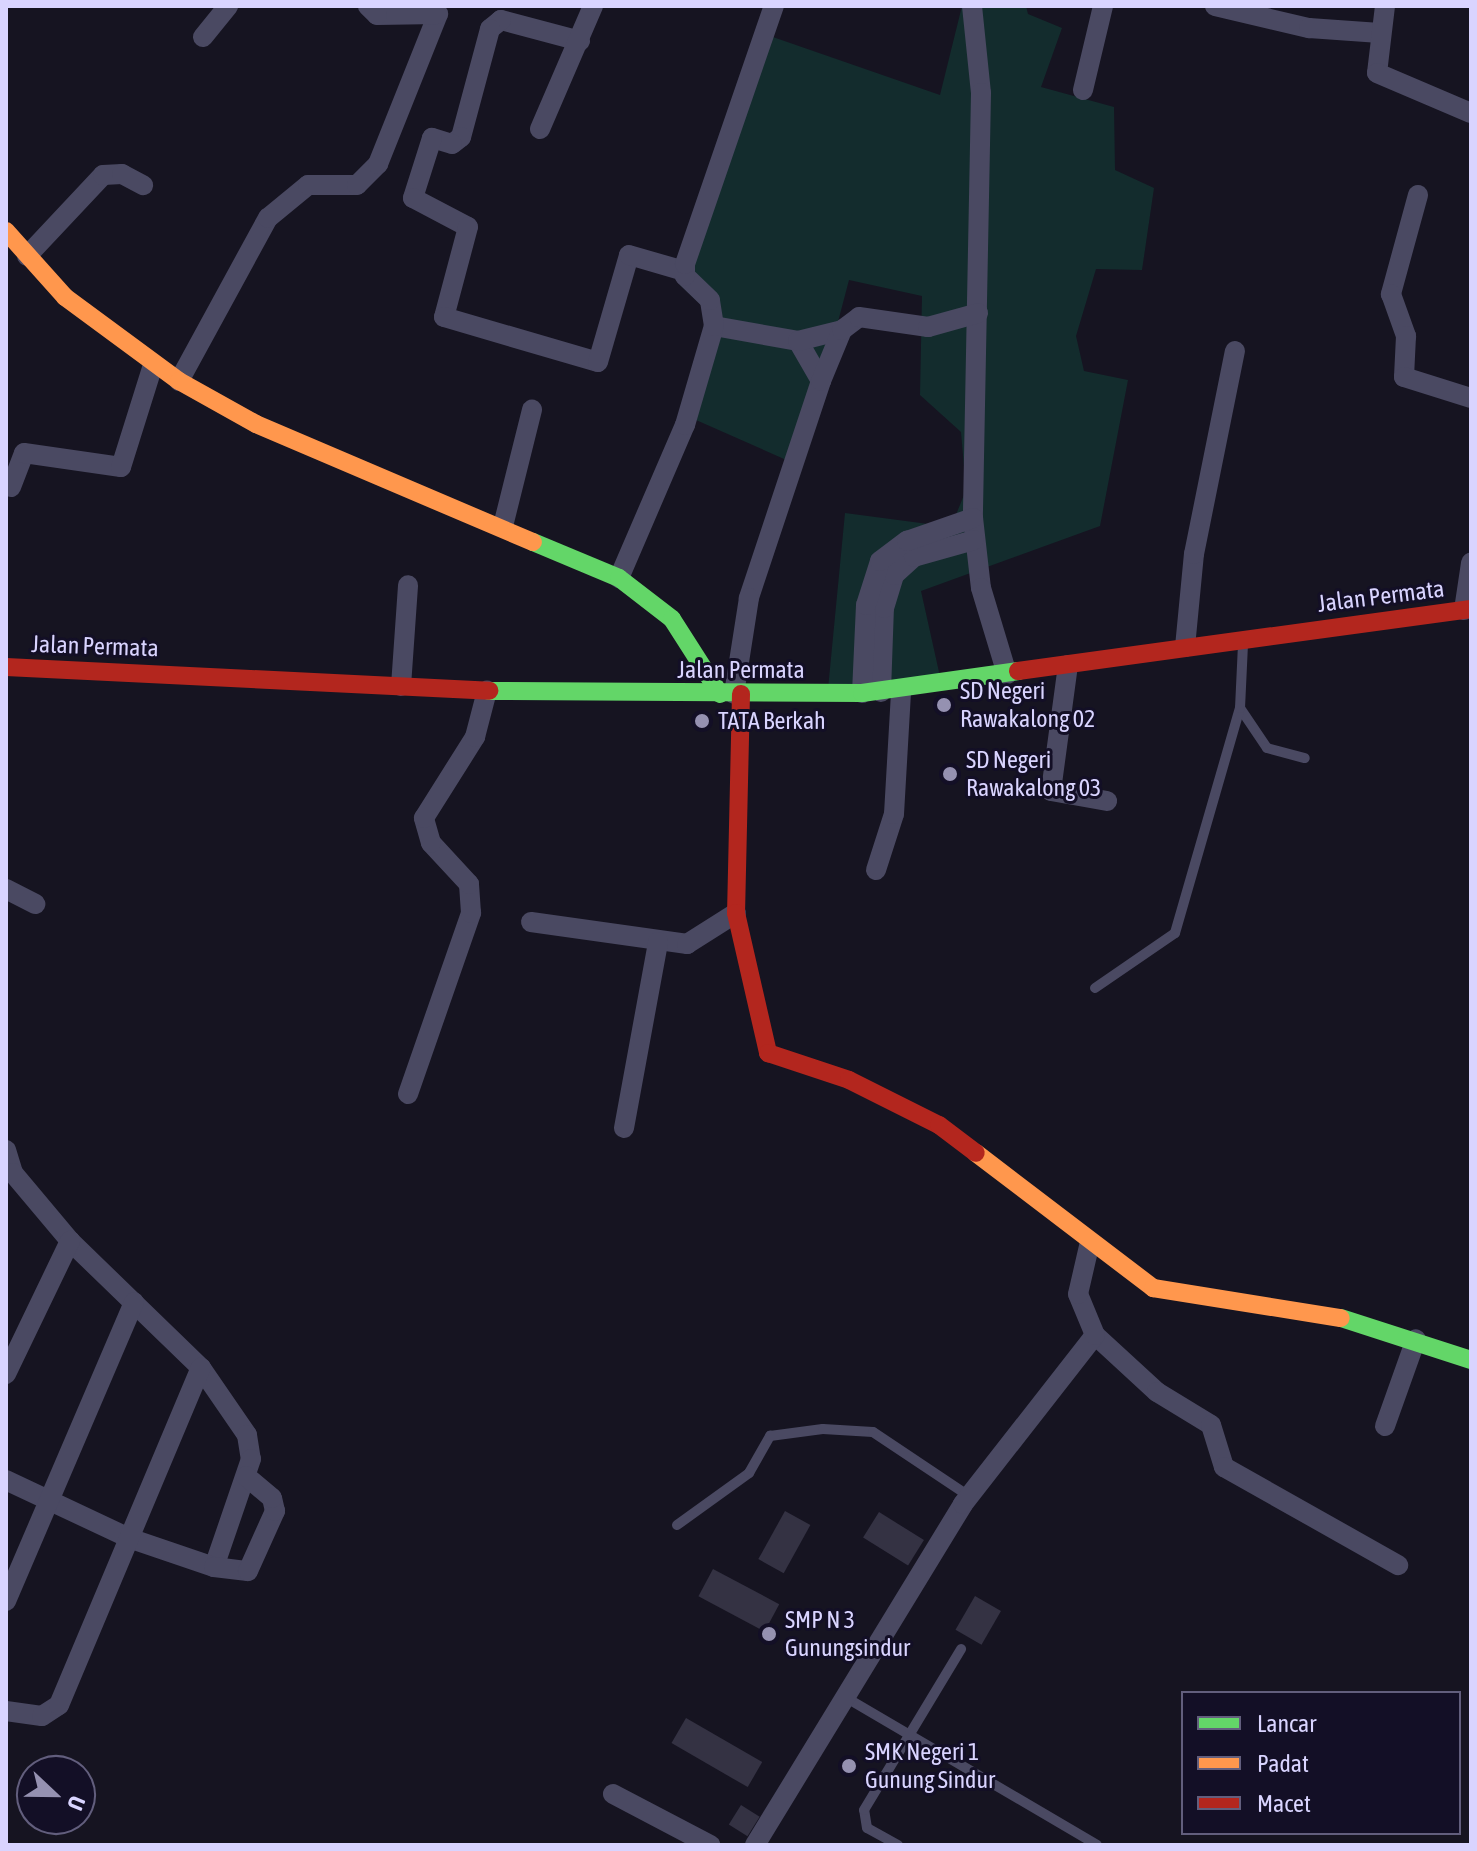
<!DOCTYPE html>
<html>
<head>
<meta charset="utf-8">
<style>
  body { margin:0 }
  #map { position:relative; width:1477px; height:1851px; overflow:hidden; background:#161421; font-family:"Asap Condensed",sans-serif }
  div>[style] { position:absolute }
  [style*='--x'] { left:calc(var(--x)*1px); top:calc(var(--y)*1px); width:calc(var(--w)*1px); rotate:calc(var(--a)*1deg) }
  .green>* { inset:0; background:#132c2d }
  .building>* { inset:0; background:#343243; transform-origin:0 0 }
  .lane>* { height:10px; margin:-5px; padding:0 5px; transform-origin:5px; border-radius:5px; background:#4a4962 }
  .street>* { height:20px; margin:-10px; padding:0 10px; transform-origin:10px; border-radius:10px; background:#4a4962 }
  .fast>* { height:18px; margin:-9px; padding:0 9px; transform-origin:9px; border-radius:9px; background:#63d668 }
  .slow>* { height:18px; margin:-9px; padding:0 9px; transform-origin:9px; border-radius:9px; background:#ff974d }
  .jam>* { height:18px; margin:-9px; padding:0 9px; transform-origin:9px; border-radius:9px; background:#b3261e }
  .dots>* { width:22px; height:22px; translate:-50% -50%; box-sizing:border-box; border:4px solid #130f26; border-radius:50% }
  span { translate:-50% -50%; white-space:nowrap; text-align:center; line-height:1.15; -webkit-text-stroke:6px #130f26; paint-order:stroke }
  .street-label { font-size:24px; color:#d9d4ff }
  .poi-label { font-size:24px; color:#d9d4ff }
  .left { translate:0 -50%; text-align:left }
  .frame { position:absolute; inset:0; border:8px solid #d9d4ff; pointer-events:none }
  .legend { position:absolute; left:1181px; top:1691px; width:280px; height:144px; box-sizing:border-box; background:#130f26; border:2px solid #625e7d; margin:0; padding:10px 14px; list-style:none; font-size:24px; color:#d9d4ff }
  .legend li { display:flex; align-items:center; gap:16px; height:40px }
  .legend b { width:40px; border:2px solid #625e7d }
  .north { position:absolute; left:16px; top:1755px; width:80px; height:80px; box-sizing:border-box; background:#130f26; border:2px solid #625e7d; border-radius:50%; rotate:112deg; font-size:22px; font-weight:700; line-height:32px; text-align:center; color:#d9d4ff }
  .north::after { content:''; display:block; margin:auto; width:28px; height:36px; background:#9591b1; clip-path:polygon(50% 0,100% 100%,50% 72%,0 100%) }
</style>
</head>
<body>
<div id="map">
  <div class="green">
    <div style="clip-path:polygon(962px 6px,1026px 6px,1028px 14px,1062px 28px,1041px 87px,1114px 107px,1115px 170px,1154px 188px,1142px 270px,1096px 269px,1076px 336px,1084px 371px,1128px 380px,1100px 526px,921px 591px,941px 681px,828px 689px,845px 513px,951px 527px,966px 490px,961px 432px,920px 395px,922px 296px,849px 280px,800px 466px,696px 420px,723px 326px,680px 285px,770px 36px,940px 95px)"></div>
  </div>
  <div class="building">
    <div style="left:785px;top:1511px;width:29px;height:55px;rotate:29deg"></div>
    <div style="left:879px;top:1512px;width:53px;height:30px;rotate:32deg"></div>
    <div style="left:713px;top:1569px;width:75px;height:31px;rotate:28deg"></div>
    <div style="left:975px;top:1596px;width:30px;height:39px;rotate:30deg"></div>
    <div style="left:686px;top:1718px;width:88px;height:29px;rotate:30deg"></div>
    <div style="left:741px;top:1805px;width:22px;height:23px;rotate:32deg"></div>
  </div>
  <div class="lane">
    <div style="--x:1240;--y:708;--w:48;--a:56"></div>
    <div style="--x:1267;--y:748;--w:39;--a:15"></div>
    <div style="--x:1095;--y:988;--w:97;--a:-34.5"></div>
    <div style="--x:1175;--y:933;--w:234;--a:-73.9"></div>
    <div style="--x:1240;--y:708;--w:64;--a:-87.3"></div>
    <div style="--x:677;--y:1525;--w:89;--a:-35.8"></div>
    <div style="--x:749;--y:1473;--w:43;--a:-60.4"></div>
    <div style="--x:770;--y:1436;--w:53;--a:-7.5"></div>
    <div style="--x:823;--y:1429;--w:50;--a:3.4"></div>
    <div style="--x:873;--y:1432;--w:115;--a:33.7"></div>
    <div style="--x:845;--y:1697;--w:292;--a:30.4"></div>
    <div style="--x:898;--y:1845;--w:35;--a:-151"></div>
    <div style="--x:867;--y:1828;--w:18;--a:-99"></div>
    <div style="--x:864;--y:1810;--w:188;--a:-58.9"></div>
  </div>
  <div class="street">
    <div style="--x:972;--y:6;--w:87;--a:84.1"></div>
    <div style="--x:981;--y:93;--w:425;--a:91.1"></div>
    <div style="--x:973;--y:518;--w:70;--a:83.5"></div>
    <div style="--x:981;--y:588;--w:90;--a:73.2"></div>
    <div style="--x:1215;--y:6;--w:97;--a:13.2"></div>
    <div style="--x:1309;--y:28;--w:71;--a:4"></div>
    <div style="--x:1385;--y:6;--w:67;--a:96.8"></div>
    <div style="--x:1377;--y:73;--w:102;--a:23.1"></div>
    <div style="--x:203;--y:37;--w:40;--a:-51"></div>
    <div style="--x:580;--y:41;--w:82;--a:-165.1"></div>
    <div style="--x:501;--y:20;--w:14;--a:141"></div>
    <div style="--x:490;--y:29;--w:112;--a:105"></div>
    <div style="--x:461;--y:137;--w:11;--a:142"></div>
    <div style="--x:452;--y:144;--w:21;--a:-163"></div>
    <div style="--x:432;--y:138;--w:63;--a:107.6"></div>
    <div style="--x:413;--y:198;--w:62;--a:27.8"></div>
    <div style="--x:468;--y:227;--w:93;--a:104.9"></div>
    <div style="--x:444;--y:317;--w:160;--a:16.3"></div>
    <div style="--x:598;--y:362;--w:111;--a:-73.8"></div>
    <div style="--x:629;--y:255;--w:57;--a:16.2"></div>
    <div style="--x:1083;--y:90;--w:86;--a:-76.6"></div>
    <div style="--x:540;--y:129;--w:134;--a:-66.7"></div>
    <div style="--x:1418;--y:195;--w:103;--a:105.3"></div>
    <div style="--x:1391;--y:294;--w:45;--a:70.3"></div>
    <div style="--x:1406;--y:336;--w:41;--a:92.8"></div>
    <div style="--x:1404;--y:377;--w:70;--a:17.4"></div>
    <div style="--x:27;--y:256;--w:111;--a:-46.8"></div>
    <div style="--x:103;--y:175;--w:19;--a:-3"></div>
    <div style="--x:122;--y:174;--w:24;--a:28"></div>
    <div style="--x:714;--y:326;--w:85;--a:10.1"></div>
    <div style="--x:798;--y:341;--w:46;--a:60.1"></div>
    <div style="--x:821;--y:381;--w:229;--a:108.4"></div>
    <div style="--x:749;--y:598;--w:97;--a:98.9"></div>
    <div style="--x:798;--y:341;--w:45;--a:-14"></div>
    <div style="--x:179;--y:381;--w:186;--a:-61.4"></div>
    <div style="--x:268;--y:218;--w:52;--a:-39.5"></div>
    <div style="--x:308;--y:185;--w:49;--a:0"></div>
    <div style="--x:357;--y:185;--w:30;--a:-45"></div>
    <div style="--x:378;--y:164;--w:162;--a:-68.2"></div>
    <div style="--x:438;--y:14;--w:61;--a:179.1"></div>
    <div style="--x:377;--y:15;--w:13;--a:-135"></div>
    <div style="--x:821;--y:381;--w:55;--a:-67.6"></div>
    <div style="--x:842;--y:330;--w:21;--a:-37"></div>
    <div style="--x:859;--y:317;--w:70;--a:8.2"></div>
    <div style="--x:928;--y:327;--w:52;--a:-15.6"></div>
    <div style="--x:11;--y:487;--w:36;--a:-69"></div>
    <div style="--x:24;--y:453;--w:98;--a:8.2"></div>
    <div style="--x:121;--y:467;--w:107;--a:-72.6"></div>
    <div style="--x:503;--y:526;--w:120;--a:-76"></div>
    <div style="--x:619;--y:578;--w:167;--a:-66.7"></div>
    <div style="--x:685;--y:425;--w:103;--a:-73.7"></div>
    <div style="--x:714;--y:326;--w:26;--a:-99"></div>
    <div style="--x:710;--y:300;--w:35;--a:-136"></div>
    <div style="--x:685;--y:276;--w:12;--a:-90"></div>
    <div style="--x:685;--y:264;--w:273;--a:-71"></div>
    <div style="--x:1464;--y:610;--w:48;--a:-81.5"></div>
    <div style="--x:1185;--y:647;--w:93;--a:-84.5"></div>
    <div style="--x:1194;--y:554;--w:207;--a:-78.6"></div>
    <div style="--x:1068;--y:665;--w:127;--a:97.7"></div>
    <div style="--x:1051;--y:791;--w:57;--a:10.1"></div>
    <div style="--x:401;--y:686;--w:101;--a:-86"></div>
    <div style="--x:881;--y:692;--w:84;--a:-88"></div>
    <div style="--x:884;--y:608;--w:34;--a:-73"></div>
    <div style="--x:894;--y:575;--w:27;--a:-42"></div>
    <div style="--x:914;--y:557;--w:62;--a:-15.8"></div>
    <div style="--x:862;--y:693;--w:88;--a:-87.4"></div>
    <div style="--x:866;--y:605;--w:46;--a:-72.3"></div>
    <div style="--x:880;--y:561;--w:34;--a:-37"></div>
    <div style="--x:907;--y:541;--w:70;--a:-19.2"></div>
    <div style="--x:876;--y:870;--w:59;--a:-72.2"></div>
    <div style="--x:894;--y:814;--w:123;--a:-86.7"></div>
    <div style="--x:6;--y:889;--w:33;--a:27"></div>
    <div style="--x:531;--y:922;--w:158;--a:8"></div>
    <div style="--x:687;--y:944;--w:58;--a:-32.3"></div>
    <div style="--x:408;--y:1094;--w:192;--a:-70.8"></div>
    <div style="--x:471;--y:913;--w:29;--a:-94"></div>
    <div style="--x:469;--y:884;--w:56;--a:-132.8"></div>
    <div style="--x:431;--y:843;--w:26;--a:-106"></div>
    <div style="--x:424;--y:818;--w:96;--a:-57.8"></div>
    <div style="--x:475;--y:737;--w:48;--a:-75.4"></div>
    <div style="--x:624;--y:1128;--w:189;--a:-79.6"></div>
    <div style="--x:6;--y:1150;--w:24;--a:73"></div>
    <div style="--x:13;--y:1173;--w:89;--a:50"></div>
    <div style="--x:70;--y:1241;--w:182;--a:44.1"></div>
    <div style="--x:201;--y:1368;--w:81;--a:55.5"></div>
    <div style="--x:247;--y:1435;--w:24;--a:81"></div>
    <div style="--x:251;--y:1459;--w:114;--a:108.9"></div>
    <div style="--x:214;--y:1567;--w:90;--a:-161.2"></div>
    <div style="--x:129;--y:1538;--w:136;--a:-154.8"></div>
    <div style="--x:1095;--y:1335;--w:84;--a:42.6"></div>
    <div style="--x:1157;--y:1392;--w:63;--a:31.4"></div>
    <div style="--x:1211;--y:1425;--w:44;--a:72.8"></div>
    <div style="--x:1224;--y:1467;--w:200;--a:29.4"></div>
    <div style="--x:6;--y:1374;--w:148;--a:-64.3"></div>
    <div style="--x:1385;--y:1426;--w:92;--a:-70.4"></div>
    <div style="--x:214;--y:1567;--w:34;--a:7"></div>
    <div style="--x:248;--y:1571;--w:66;--a:-65.8"></div>
    <div style="--x:275;--y:1511;--w:13;--a:-103"></div>
    <div style="--x:272;--y:1498;--w:34;--a:-140"></div>
    <div style="--x:6;--y:1601;--w:325;--a:-66.8"></div>
    <div style="--x:6;--y:1711;--w:36;--a:8"></div>
    <div style="--x:42;--y:1716;--w:20;--a:-33"></div>
    <div style="--x:59;--y:1705;--w:366;--a:-67.2"></div>
    <div style="--x:613;--y:1794;--w:110;--a:27.7"></div>
    <div style="--x:755;--y:1845;--w:399;--a:-58.6"></div>
    <div style="--x:963;--y:1504;--w:214;--a:-52"></div>
    <div style="--x:1095;--y:1335;--w:44;--a:-112.5"></div>
    <div style="--x:1078;--y:1294;--w:53;--a:-77"></div>
  </div>
  <div class="fast">
    <div style="--x:533;--y:542;--w:93;--a:22.7"></div>
    <div style="--x:619;--y:578;--w:67;--a:37.7"></div>
    <div style="--x:672;--y:619;--w:89;--a:57.4"></div>
    <div style="--x:489;--y:691;--w:373;--a:0.3"></div>
    <div style="--x:862;--y:693;--w:158;--a:-8"></div>
    <div style="--x:1341;--y:1318;--w:137;--a:17.9"></div>
  </div>
  <div class="slow">
    <div style="--x:6;--y:231;--w:89;--a:48.2"></div>
    <div style="--x:65;--y:297;--w:142;--a:36.4"></div>
    <div style="--x:179;--y:381;--w:88;--a:29.2"></div>
    <div style="--x:256;--y:424;--w:301;--a:23.1"></div>
    <div style="--x:976;--y:1153;--w:223;--a:37.3"></div>
    <div style="--x:1153;--y:1288;--w:190;--a:9.1"></div>
  </div>
  <div class="jam">
    <div style="--x:6;--y:667;--w:484;--a:2.8"></div>
    <div style="--x:1018;--y:671;--w:457;--a:-7.8"></div>
    <div style="--x:741;--y:694;--w:219;--a:91.3"></div>
    <div style="--x:736;--y:913;--w:144;--a:77.1"></div>
    <div style="--x:768;--y:1053;--w:85;--a:18.4"></div>
    <div style="--x:849;--y:1080;--w:101;--a:26.6"></div>
    <div style="--x:939;--y:1125;--w:46;--a:37.1"></div>
  </div>
  <div class="dots">
    <div style="left:944px;top:705px;background:#9591b1"></div>
    <div style="left:702px;top:721px;background:#9591b1"></div>
    <div style="left:950px;top:774px;background:#9591b1"></div>
    <div style="left:769px;top:1634px;background:#9591b1"></div>
    <div style="left:849px;top:1766px;background:#9591b1"></div>
  </div>
  <div class="street-label">
    <span style="left:1381px;top:596px;rotate:-7deg">Jalan Permata</span>
    <span style="left:95px;top:646px;rotate:2deg">Jalan Permata</span>
    <span style="left:741px;top:670px">Jalan Permata</span>
  </div>
  <div class="poi-label">
    <span class="left" style="left:960px;top:705px">SD Negeri<br>Rawakalong 02</span>
    <span class="left" style="left:718px;top:721px">TATA Berkah</span>
    <span class="left" style="left:966px;top:774px">SD Negeri<br>Rawakalong 03</span>
    <span class="left" style="left:785px;top:1634px">SMP N 3<br>Gunungsindur</span>
    <span class="left" style="left:865px;top:1766px">SMK Negeri 1<br>Gunung Sindur</span>
  </div>
  <div class="frame"></div>
  <ul class="legend">
  <li><b style="height:10px;background:#63d668"></b>Lancar</li>
  <li><b style="height:10px;background:#ff974d"></b>Padat</li>
  <li><b style="height:10px;background:#b3261e"></b>Macet</li>
  </ul>
  <div class="north">U</div>
</div>
</body>
</html>
